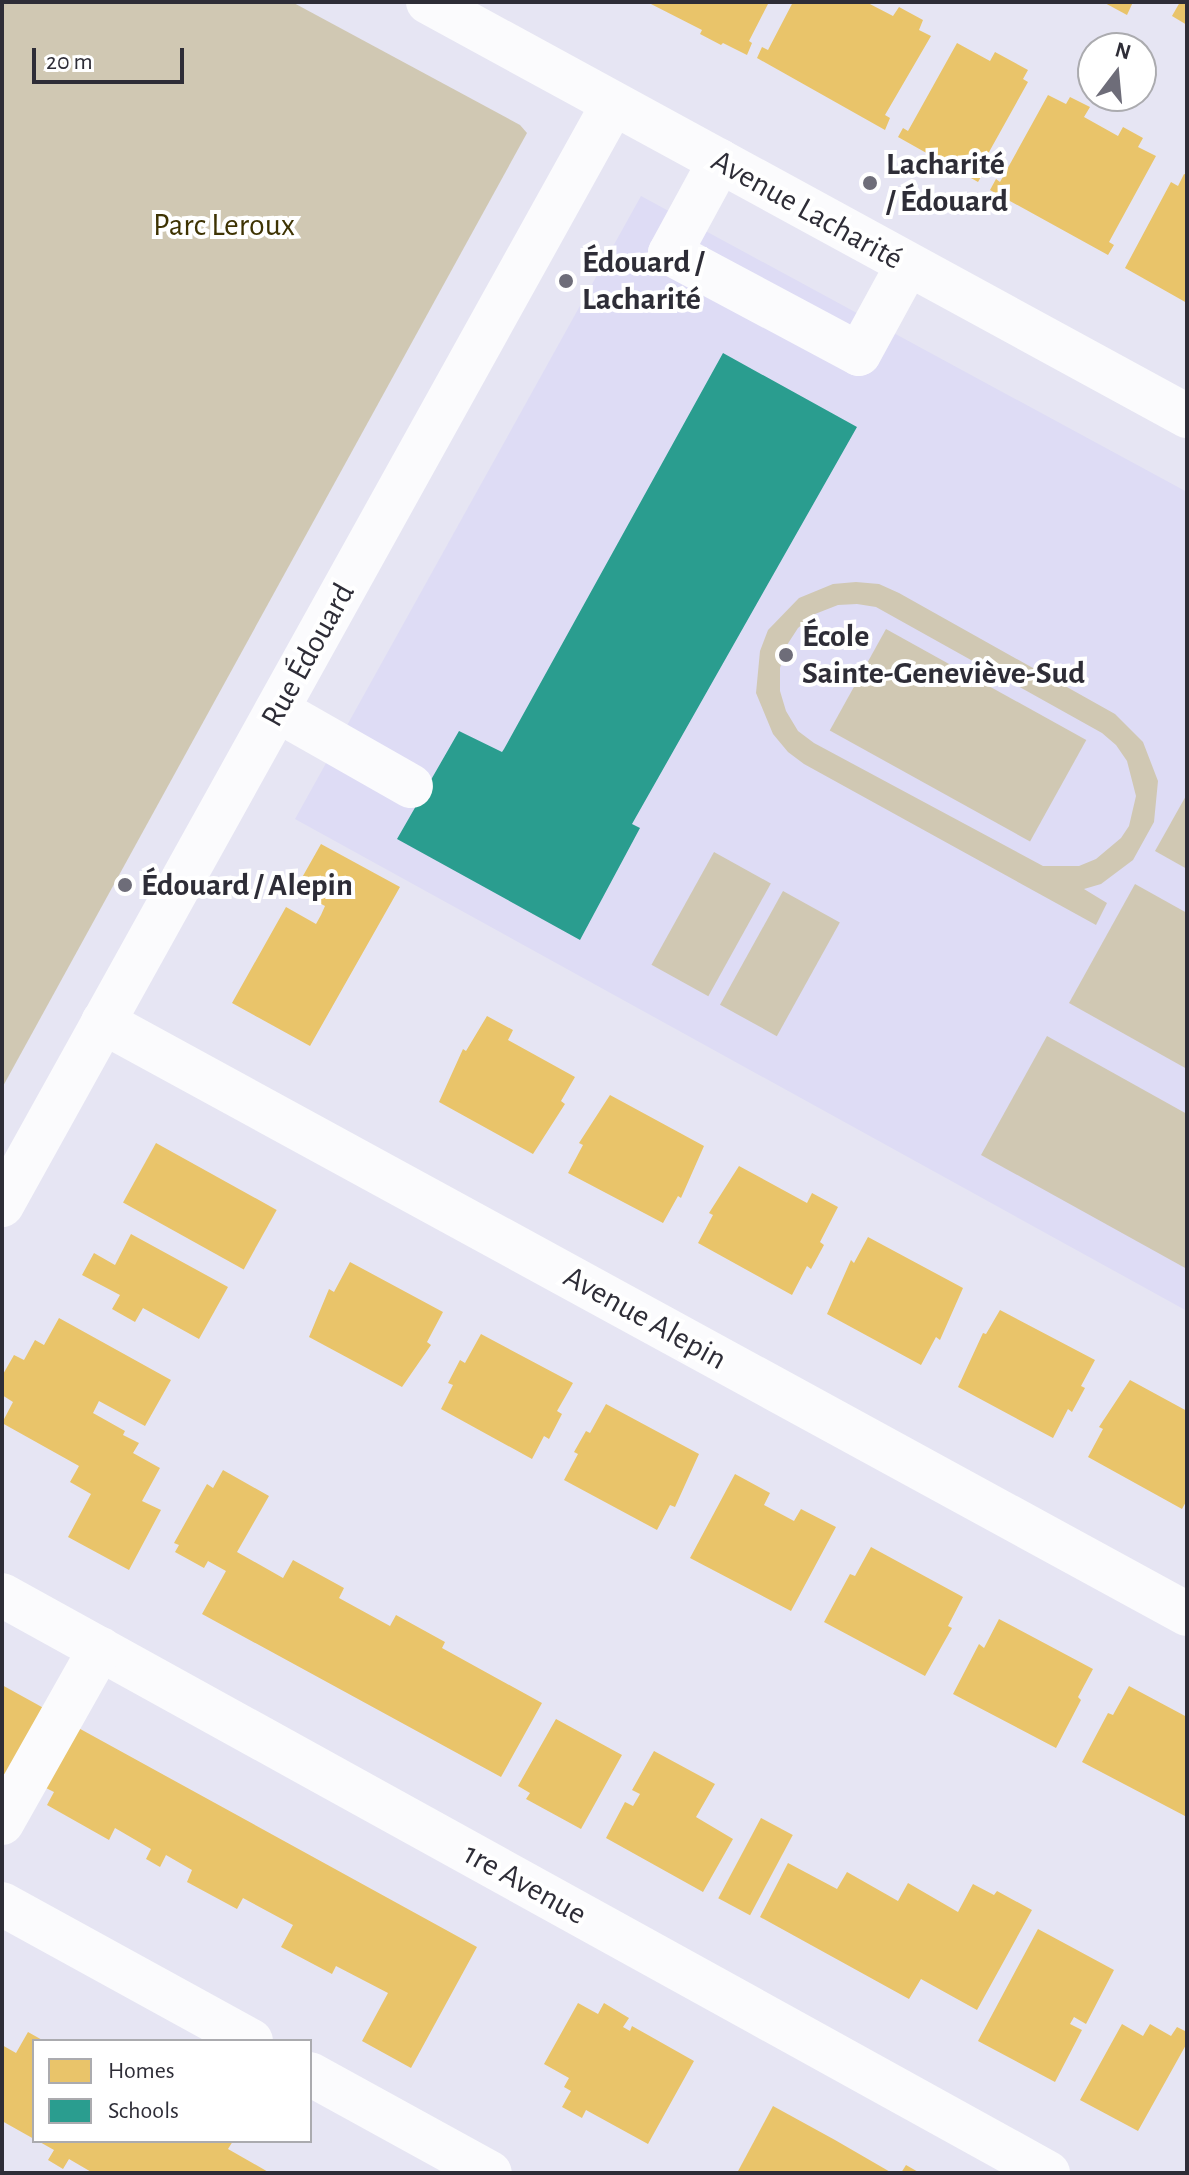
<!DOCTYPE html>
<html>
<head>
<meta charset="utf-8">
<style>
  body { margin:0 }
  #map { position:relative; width:1189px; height:2175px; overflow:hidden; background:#e6e5f3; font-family:"Alegreya Sans",sans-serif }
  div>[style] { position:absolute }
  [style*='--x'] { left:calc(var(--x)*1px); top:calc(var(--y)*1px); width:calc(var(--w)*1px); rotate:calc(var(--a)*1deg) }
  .built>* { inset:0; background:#dedcf5 }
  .green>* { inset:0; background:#d0c8b3; transform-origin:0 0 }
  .homes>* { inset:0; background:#e9c46a; transform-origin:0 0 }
  .schools>* { inset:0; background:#2a9d8f }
  .minor>* { height:44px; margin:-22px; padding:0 22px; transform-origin:22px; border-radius:22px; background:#fbfbfd }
  .dots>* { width:22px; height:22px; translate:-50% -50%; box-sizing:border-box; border:4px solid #fff; border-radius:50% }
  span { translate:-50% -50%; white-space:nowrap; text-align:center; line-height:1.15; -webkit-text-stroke:8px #fff; paint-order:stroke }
  .poi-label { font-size:32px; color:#2e2d37; font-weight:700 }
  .left { translate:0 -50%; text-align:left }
  .street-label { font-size:32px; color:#2e2d37 }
  .park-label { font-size:32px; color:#3e3303 }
  .frame { position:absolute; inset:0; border:4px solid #2e2d37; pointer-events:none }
  .legend { position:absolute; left:32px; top:2039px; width:280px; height:104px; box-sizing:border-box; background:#fff; border:2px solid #ababaf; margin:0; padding:10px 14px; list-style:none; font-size:24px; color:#2e2d37 }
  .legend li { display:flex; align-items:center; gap:16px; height:40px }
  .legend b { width:40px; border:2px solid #ababaf }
  .north { position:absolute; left:1077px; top:32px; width:80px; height:80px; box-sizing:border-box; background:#fff; border:2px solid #ababaf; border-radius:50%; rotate:16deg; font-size:22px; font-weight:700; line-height:32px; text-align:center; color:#2e2d37 }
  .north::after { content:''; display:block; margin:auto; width:28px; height:36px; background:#6e6d79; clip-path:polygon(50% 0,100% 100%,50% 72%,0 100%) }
  .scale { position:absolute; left:32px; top:48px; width:152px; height:36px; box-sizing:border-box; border:4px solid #2e2d37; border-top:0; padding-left:10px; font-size:24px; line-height:28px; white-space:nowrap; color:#2e2d37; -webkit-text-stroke:6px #fff; paint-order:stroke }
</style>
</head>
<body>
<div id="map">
  <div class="built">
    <div style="clip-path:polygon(641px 196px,1187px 492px,1187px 1311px,295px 819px)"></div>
  </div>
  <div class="green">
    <div style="clip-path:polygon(2px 2px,292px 2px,520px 125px,527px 133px,2px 1088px)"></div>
    <div style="clip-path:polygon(evenodd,856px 582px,879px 584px,899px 593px,1115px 714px,1143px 742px,1158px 781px,1154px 822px,1133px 860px,1101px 884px,1084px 889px,1107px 903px,1096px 925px,804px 764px,788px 752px,773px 734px,756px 693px,760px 651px,768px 630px,799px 598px,833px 584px,856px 582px,857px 604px,876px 607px,1102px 733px,1116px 745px,1127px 761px,1136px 796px,1129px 826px,1121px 838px,1096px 859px,1079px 866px,1043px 866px,814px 743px,798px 731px,786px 711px,780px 691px,780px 668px,787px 645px,798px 628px,815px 614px,838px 605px,857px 604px)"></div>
    <div style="left:886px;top:629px;width:229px;height:116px;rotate:29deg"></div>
    <div style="clip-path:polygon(1187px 794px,1187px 869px,1155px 851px)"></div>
    <div style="left:714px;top:852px;width:65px;height:129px;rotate:29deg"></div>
    <div style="clip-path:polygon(1135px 884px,1187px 913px,1187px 1069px,1069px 1003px)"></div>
    <div style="left:783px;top:891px;width:65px;height:130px;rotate:29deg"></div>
    <div style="clip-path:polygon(1047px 1036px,1187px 1114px,1187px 1269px,981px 1155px)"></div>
  </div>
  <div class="homes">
    <div style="clip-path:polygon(647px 2px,769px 2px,749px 41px,752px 43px,747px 55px,723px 43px,721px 45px,700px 34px,702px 30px)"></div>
    <div style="clip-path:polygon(793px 2px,866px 2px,893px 16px,899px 7px,923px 20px,919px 30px,931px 36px,885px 115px,890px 118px,885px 130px,757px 58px,762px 47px,768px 50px)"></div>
    <div style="clip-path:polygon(1103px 2px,1133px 2px,1127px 15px)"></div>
    <div style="clip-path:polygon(1180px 2px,1187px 2px,1187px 25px,1172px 16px)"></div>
    <div style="clip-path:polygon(957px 43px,990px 61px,995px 52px,1028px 70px,1023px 79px,1028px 82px,979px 170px,984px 172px,978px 182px,898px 137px,903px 128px,908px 131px)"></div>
    <div style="clip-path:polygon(1048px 95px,1066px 104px,1070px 97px,1090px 107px,1084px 117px,1118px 136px,1123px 127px,1143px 138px,1138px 147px,1156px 156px,1109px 242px,1114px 245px,1108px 255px,990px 190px,996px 179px,1000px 182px)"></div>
    <div style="clip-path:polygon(1184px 174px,1187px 175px,1187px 303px,1125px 268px,1171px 182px,1178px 186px)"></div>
    <div style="clip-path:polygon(321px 844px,400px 887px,310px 1046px,232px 1003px,286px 907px,316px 924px,321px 915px,325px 906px,295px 890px)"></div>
    <div style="clip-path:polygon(487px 1016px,513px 1030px,508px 1040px,575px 1077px,561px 1101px,565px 1104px,533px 1154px,439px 1102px,463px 1049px,466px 1051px)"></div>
    <div style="clip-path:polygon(610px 1095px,704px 1146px,681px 1198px,678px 1196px,663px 1223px,568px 1173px,583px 1145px,579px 1143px)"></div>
    <div style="left:156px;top:1143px;width:138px;height:68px;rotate:29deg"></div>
    <div style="clip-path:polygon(739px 1166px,807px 1203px,812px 1193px,838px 1207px,820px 1242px,824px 1245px,811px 1269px,807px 1266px,792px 1295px,698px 1243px,713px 1215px,709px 1213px)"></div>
    <div style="clip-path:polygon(131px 1234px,228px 1287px,199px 1339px,143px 1308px,135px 1322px,112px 1309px,120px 1295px,82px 1275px,94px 1253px,115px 1265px)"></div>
    <div style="clip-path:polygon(868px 1237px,963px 1288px,940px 1340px,936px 1337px,921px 1365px,827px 1314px,851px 1260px,854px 1263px)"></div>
    <div style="clip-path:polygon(350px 1262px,443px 1312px,427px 1342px,431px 1345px,402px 1387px,309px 1337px,329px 1289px,334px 1292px)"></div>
    <div style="clip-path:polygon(1000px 1310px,1095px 1360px,1081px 1386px,1085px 1388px,1072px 1412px,1068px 1409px,1053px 1438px,958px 1387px,983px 1333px,986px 1334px)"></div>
    <div style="clip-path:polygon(59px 1318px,171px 1380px,145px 1426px,99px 1401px,93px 1413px,125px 1431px,123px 1435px,139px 1443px,133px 1453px,160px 1468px,142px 1501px,161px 1510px,129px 1570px,68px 1537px,91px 1494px,70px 1482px,79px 1466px,2px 1423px,13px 1402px,2px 1395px,2px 1376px,14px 1355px,24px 1360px,35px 1340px,44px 1345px)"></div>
    <div style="clip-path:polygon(481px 1334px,573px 1383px,557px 1411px,562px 1414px,549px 1439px,544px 1436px,532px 1459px,441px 1409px,453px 1385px,448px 1383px,460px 1360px,465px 1363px)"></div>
    <div style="clip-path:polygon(1130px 1380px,1187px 1411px,1187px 1500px,1182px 1509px,1088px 1457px,1103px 1429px,1099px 1427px)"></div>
    <div style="clip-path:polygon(606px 1404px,699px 1454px,675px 1507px,670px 1505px,657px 1530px,564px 1480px,578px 1454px,574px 1452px,586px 1431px,590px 1433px)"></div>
    <div style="clip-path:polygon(223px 1470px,269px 1496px,237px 1552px,283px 1578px,293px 1560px,344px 1588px,339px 1598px,390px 1626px,396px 1615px,445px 1642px,442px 1648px,542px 1703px,501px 1777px,202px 1614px,226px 1571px,208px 1561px,204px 1568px,175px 1552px,179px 1545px,174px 1543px,207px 1484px,213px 1488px)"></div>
    <div style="clip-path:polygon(735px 1474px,770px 1493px,764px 1505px,794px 1521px,801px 1509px,836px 1527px,791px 1611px,690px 1558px)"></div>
    <div style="clip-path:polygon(871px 1547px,963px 1597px,948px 1626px,952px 1628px,925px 1676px,824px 1622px,850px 1574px,855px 1576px)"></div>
    <div style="clip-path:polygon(999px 1619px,1093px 1669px,1078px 1697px,1081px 1700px,1056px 1748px,953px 1694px,979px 1644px,984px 1648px)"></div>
    <div style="clip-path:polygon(2px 1685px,49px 1711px,11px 1777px,2px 1773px)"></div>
    <div style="clip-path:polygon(1129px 1686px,1187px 1717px,1185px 1816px,1082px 1762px,1108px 1713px,1113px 1715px)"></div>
    <div style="clip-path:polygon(556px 1719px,622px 1755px,581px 1829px,526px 1799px,530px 1793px,518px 1786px)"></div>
    <div style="clip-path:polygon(73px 1725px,477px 1947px,411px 2068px,362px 2041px,388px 1993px,336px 1966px,332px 1974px,281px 1947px,293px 1925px,243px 1898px,237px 1909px,187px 1882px,192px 1870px,166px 1855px,160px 1867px,146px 1859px,151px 1849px,115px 1828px,109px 1840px,47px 1805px,54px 1792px,40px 1785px)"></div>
    <div style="clip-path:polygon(654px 1751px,715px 1784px,696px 1817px,733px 1839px,703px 1892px,606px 1838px,625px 1802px,633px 1806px,640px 1794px,632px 1790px)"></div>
    <div style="left:761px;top:1818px;width:36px;height:91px;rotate:28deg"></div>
    <div style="clip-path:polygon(788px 1863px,837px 1889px,847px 1872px,898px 1901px,908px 1883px,958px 1912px,973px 1884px,994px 1895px,997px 1891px,1032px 1910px,977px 2010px,921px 1979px,909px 1999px,760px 1917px)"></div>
    <div style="clip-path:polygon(1038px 1929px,1114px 1970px,1086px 2024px,1074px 2017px,1070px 2024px,1082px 2030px,1055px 2082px,978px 2041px)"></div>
    <div style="clip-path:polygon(578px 2003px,598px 2014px,604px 2003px,629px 2018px,623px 2027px,630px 2031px,632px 2026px,694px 2061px,648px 2144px,586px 2110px,582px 2118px,562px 2107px,571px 2091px,564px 2087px,569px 2078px,544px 2064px)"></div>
    <div style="clip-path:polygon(1122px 2024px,1143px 2036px,1150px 2024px,1171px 2036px,1177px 2027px,1187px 2032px,1187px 2043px,1138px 2131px,1080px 2100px)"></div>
    <div style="clip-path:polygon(28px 2032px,44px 2041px,34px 2041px,34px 2139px,2px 2121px,2px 2045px,16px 2053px)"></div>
    <div style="clip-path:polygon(773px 2106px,835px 2140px,892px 2173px,737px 2173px)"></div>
    <div style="clip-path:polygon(38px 2141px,233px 2141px,228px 2149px,270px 2173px,93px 2173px,69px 2159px,63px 2169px,48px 2160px,54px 2150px)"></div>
    <div style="clip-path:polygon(906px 2165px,920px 2173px,901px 2173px)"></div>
  </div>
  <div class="schools">
    <div style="clip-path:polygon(723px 353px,857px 427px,632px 824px,640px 828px,580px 940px,397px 839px,459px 731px,502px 752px,504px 749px)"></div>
  </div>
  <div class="minor">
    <div style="--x:428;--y:2;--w:865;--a:28.61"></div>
    <div style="--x:720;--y:161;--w:105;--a:118.5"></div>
    <div style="--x:670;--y:253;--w:214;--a:28.1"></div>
    <div style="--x:859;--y:354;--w:102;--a:-61.4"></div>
    <div style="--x:277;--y:710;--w:154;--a:29.6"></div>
    <div style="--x:103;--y:1022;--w:1235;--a:28.64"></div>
    <div style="--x:2;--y:1205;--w:1259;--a:-60.97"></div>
    <div style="--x:2;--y:1595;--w:1195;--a:28.92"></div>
    <div style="--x:2;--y:1823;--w:200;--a:-60.6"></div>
    <div style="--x:2;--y:1904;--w:284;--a:28.8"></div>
    <div style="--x:310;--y:2074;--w:205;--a:28.8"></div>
  </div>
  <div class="dots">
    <div style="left:870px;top:183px;background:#6e6d79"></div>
    <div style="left:566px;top:281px;background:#6e6d79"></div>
    <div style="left:786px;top:655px;background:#6e6d79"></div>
    <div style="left:125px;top:885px;background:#6e6d79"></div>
  </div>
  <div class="poi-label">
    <span class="left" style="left:886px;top:183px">Lacharité<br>/ Édouard</span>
    <span class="left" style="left:582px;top:281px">Édouard /<br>Lacharité</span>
    <span class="left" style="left:802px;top:655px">École<br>Sainte-Geneviève-Sud</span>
    <span class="left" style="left:141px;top:885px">Édouard / Alepin</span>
  </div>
  <div class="street-label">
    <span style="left:807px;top:210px;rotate:29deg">Avenue Lacharité</span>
    <span style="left:308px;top:655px;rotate:-61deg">Rue Édouard</span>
    <span style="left:645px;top:1318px;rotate:29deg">Avenue Alepin</span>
    <span style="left:525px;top:1884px;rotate:29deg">1re Avenue</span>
  </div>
  <div class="park-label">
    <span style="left:224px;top:225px">Parc Leroux</span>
  </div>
  <div class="frame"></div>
  <ul class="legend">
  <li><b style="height:22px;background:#e9c46a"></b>Homes</li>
  <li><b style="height:22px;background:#2a9d8f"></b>Schools</li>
  </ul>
  <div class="north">N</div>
  <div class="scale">20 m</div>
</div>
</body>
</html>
